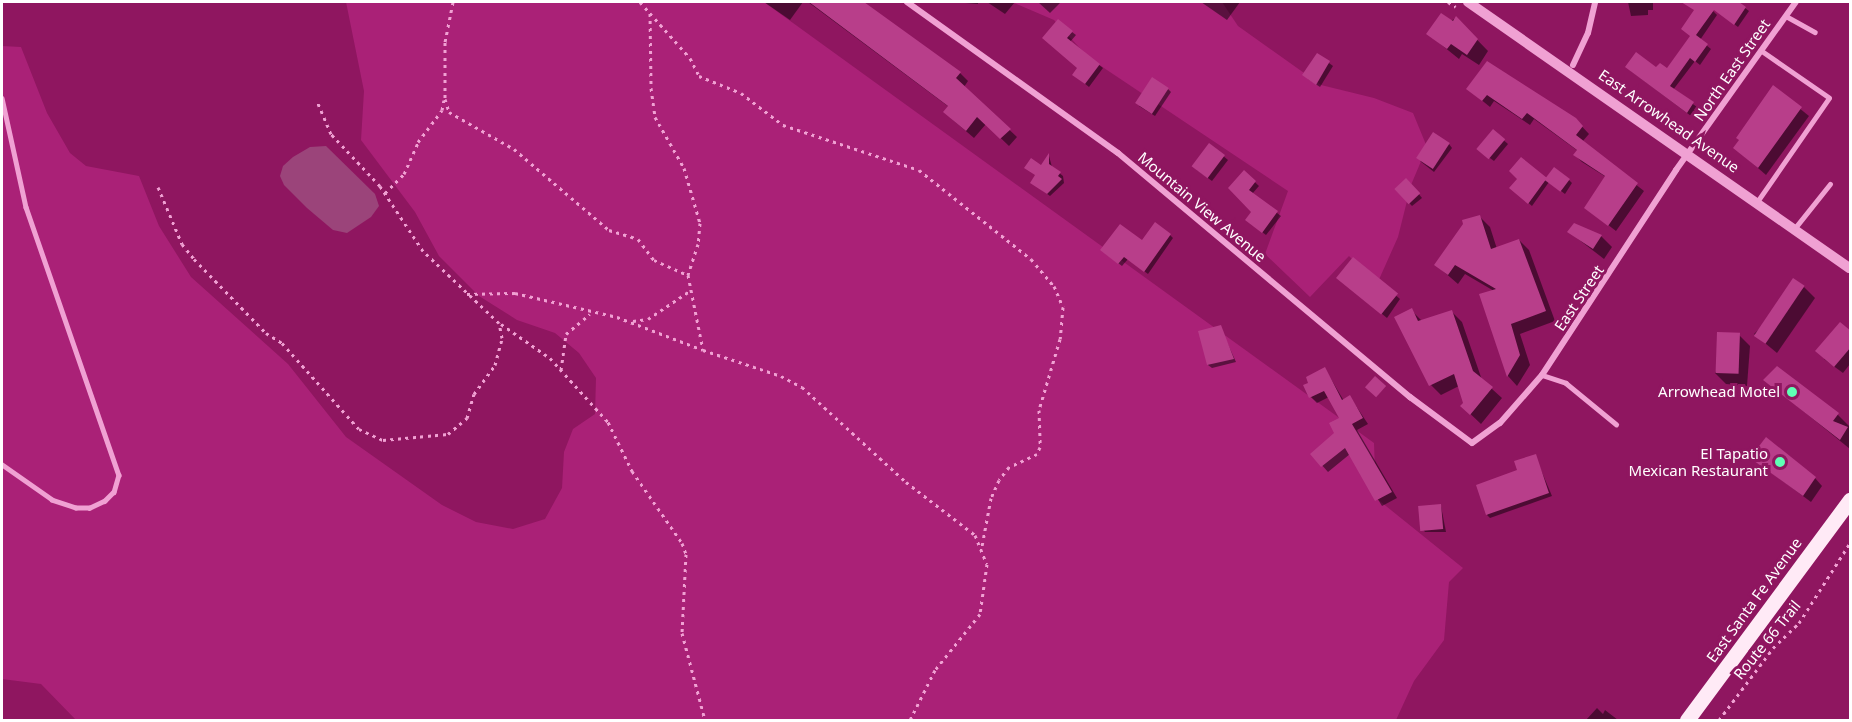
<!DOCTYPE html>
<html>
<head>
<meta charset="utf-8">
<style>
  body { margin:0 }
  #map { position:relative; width:1852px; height:722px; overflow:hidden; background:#8f1660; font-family:"Noto Sans",sans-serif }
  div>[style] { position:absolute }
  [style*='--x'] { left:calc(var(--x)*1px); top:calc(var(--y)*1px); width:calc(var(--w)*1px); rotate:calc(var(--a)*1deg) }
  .green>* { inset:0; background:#aa2177 }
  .water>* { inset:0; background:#9b447a }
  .shadow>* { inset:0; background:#0007 }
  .building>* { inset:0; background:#b83e8a; transform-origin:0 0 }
  .path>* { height:3px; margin-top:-1.5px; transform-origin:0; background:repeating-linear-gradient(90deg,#f0a1d3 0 3px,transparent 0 7.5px) }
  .service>* { height:4.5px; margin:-2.25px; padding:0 2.25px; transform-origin:2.25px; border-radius:2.25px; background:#f0a1d3 }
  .minor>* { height:6px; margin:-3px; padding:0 3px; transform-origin:3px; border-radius:3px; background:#f0a1d3 }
  .tertiary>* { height:10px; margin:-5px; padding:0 5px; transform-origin:5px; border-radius:5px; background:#f0a1d3 }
  .primary>* { height:15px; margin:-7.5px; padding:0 7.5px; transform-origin:7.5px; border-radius:7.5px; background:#ffeaf6 }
  .dots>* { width:16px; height:16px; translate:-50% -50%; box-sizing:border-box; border:3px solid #8f1660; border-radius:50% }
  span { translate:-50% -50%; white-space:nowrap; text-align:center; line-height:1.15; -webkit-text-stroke:6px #8f1660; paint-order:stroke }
  .street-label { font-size:15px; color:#fff }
  .poi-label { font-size:15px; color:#fff }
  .right { translate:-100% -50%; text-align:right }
  .frame { position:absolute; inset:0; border:3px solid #fff; pointer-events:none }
</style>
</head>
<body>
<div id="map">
  <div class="green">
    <div style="clip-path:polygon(346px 2px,764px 2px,1374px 443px,1376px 498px,1463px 568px,1449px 582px,1444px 640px,1414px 681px,1396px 720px,76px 720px,41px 684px,2px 679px,2px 46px,21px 47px,47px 113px,70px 153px,86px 166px,139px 176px,159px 226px,191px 277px,288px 364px,346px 437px,442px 505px,476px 522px,513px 529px,545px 519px,562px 488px,564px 452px,573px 429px,595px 414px,596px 378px,579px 353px,555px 333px,517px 320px,479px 296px,439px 256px,415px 212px,361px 140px,364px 91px)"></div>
    <div style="clip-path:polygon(1012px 2px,1222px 2px,1238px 26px,1321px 85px,1374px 98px,1413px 113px,1427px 147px,1411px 185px,1398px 237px,1377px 284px,1349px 256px,1310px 297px,1265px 254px,1288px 191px,1089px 58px,1054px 20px)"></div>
  </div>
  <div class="water">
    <div style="clip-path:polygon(326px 146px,375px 194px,379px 206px,371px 217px,347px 233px,333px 230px,307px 208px,284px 185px,280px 176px,283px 166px,293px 157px,310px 147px)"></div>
  </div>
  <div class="shadow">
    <div style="clip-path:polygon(764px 2px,803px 2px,790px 20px)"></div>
    <div style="clip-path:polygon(808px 2px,862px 2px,960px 73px,968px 81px,964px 87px,1017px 137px,1009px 146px,986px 124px,974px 138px,953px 120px,949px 107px)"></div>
    <div style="clip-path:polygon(953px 2px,978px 2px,978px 4px)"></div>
    <div style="clip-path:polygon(987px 2px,1015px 2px,1005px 14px)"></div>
    <div style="clip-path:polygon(1038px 2px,1061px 2px,1050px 13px)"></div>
    <div style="clip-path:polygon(1201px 2px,1240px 2px,1227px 20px)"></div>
    <div style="clip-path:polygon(1628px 2px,1653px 2px,1653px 10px,1648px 10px,1648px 15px,1631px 16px)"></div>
    <div style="clip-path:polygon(1724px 2px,1737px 2px,1749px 11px,1738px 27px,1717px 11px)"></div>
    <div style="clip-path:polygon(1713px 11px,1717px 15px,1700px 40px,1711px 49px,1700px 65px,1695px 61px,1673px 90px,1697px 107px,1691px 116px,1631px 71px,1667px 70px)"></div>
    <div style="clip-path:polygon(1456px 18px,1488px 51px,1479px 65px,1462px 54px,1459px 59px,1428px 34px)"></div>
    <div style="clip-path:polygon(1072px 32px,1076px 35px,1070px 42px,1103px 68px,1089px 87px,1078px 78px,1079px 68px,1048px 42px)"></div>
    <div style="clip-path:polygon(1329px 63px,1333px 66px,1320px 87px,1308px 79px)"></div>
    <div style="clip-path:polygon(1773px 87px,1809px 116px,1766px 175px,1735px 148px)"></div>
    <div style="clip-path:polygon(1168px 89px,1171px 92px,1155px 116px,1139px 106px)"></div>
    <div style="clip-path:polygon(1468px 89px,1575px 119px,1589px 134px,1582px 142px,1644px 191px,1616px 231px,1586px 208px,1606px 177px,1582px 162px,1575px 155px,1578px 151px,1534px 119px,1530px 125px,1494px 101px,1490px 107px)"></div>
    <div style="clip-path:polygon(1493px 131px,1508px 144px,1494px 161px,1483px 153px)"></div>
    <div style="clip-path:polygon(1449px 144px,1452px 148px,1434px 172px,1420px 161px)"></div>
    <div style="clip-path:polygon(1210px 145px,1228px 160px,1212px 181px,1197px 170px)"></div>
    <div style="clip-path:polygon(1049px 156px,1052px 167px,1063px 176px,1064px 183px,1050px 196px,1035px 185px)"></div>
    <div style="clip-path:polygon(1244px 172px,1259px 186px,1252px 194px,1281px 216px,1266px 235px,1250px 223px,1252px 212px)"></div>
    <div style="clip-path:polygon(1519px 179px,1569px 180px,1572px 183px,1565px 194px,1549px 182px,1532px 206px,1511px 188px)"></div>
    <div style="clip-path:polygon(1410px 183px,1422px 198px,1412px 206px,1396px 189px)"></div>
    <div style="clip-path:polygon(1480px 217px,1490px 227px,1497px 249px,1519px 240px,1529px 250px,1555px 321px,1520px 334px,1530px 365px,1517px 386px,1508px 376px,1481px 295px,1494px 291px,1465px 274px,1458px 284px,1436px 265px)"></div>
    <div style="clip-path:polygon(1574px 224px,1601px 236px,1612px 247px,1604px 259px,1569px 232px)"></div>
    <div style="clip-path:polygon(1170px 235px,1173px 238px,1148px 274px,1128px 259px,1122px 266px,1106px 254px)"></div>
    <div style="clip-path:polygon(1354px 259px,1400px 299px,1387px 318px,1343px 282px)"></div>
    <div style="clip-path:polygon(1804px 287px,1815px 298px,1777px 353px,1754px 334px)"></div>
    <div style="clip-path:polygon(1411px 310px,1422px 321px,1452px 312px,1462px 322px,1482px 380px,1502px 398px,1481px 424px,1462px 406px,1465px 403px,1459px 386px,1441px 395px,1431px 385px)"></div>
    <div style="clip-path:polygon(1220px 327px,1236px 362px,1212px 368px,1208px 365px)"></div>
    <div style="clip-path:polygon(1850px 333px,1850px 364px,1843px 373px,1824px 359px)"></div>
    <div style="clip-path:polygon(1739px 335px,1750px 346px,1747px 386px,1726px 384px,1715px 373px)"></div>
    <div style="clip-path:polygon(1325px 369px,1344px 401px,1350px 397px,1368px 424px,1357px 430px,1397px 498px,1382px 506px,1350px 454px,1328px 472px,1313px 455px,1336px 433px,1341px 418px,1329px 397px,1317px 403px,1311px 397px)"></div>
    <div style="clip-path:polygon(1765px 380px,1838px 415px,1849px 426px,1850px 449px)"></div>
    <div style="clip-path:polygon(1535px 456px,1552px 496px,1490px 518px,1487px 515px)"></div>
    <div style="clip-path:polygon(1752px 458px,1815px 478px,1822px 486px,1811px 502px)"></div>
    <div style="clip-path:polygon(1441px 506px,1446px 532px,1425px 532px,1422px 528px)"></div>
    <div style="clip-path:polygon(1597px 708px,1603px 714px,1605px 710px,1618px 720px,1586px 720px)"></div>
  </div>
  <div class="building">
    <div style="clip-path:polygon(809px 2px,864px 2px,961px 72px,956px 78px,1011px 129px,1000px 139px,977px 117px,966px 131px,943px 112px,948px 106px)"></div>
    <div style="clip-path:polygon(1681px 2px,1739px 2px,1746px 7px,1734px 25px,1714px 10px,1696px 35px,1708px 44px,1695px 62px,1690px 58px,1670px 86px,1694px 102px,1687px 113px,1625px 67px,1636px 52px,1656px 67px,1660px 63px,1667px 68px,1690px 36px,1681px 29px,1694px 10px)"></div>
    <div style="clip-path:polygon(1441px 13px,1453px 21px,1456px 16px,1478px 39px,1467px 55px,1451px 44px,1447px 49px,1426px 34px)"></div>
    <div style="clip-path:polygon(1058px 19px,1073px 31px,1067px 38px,1100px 64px,1085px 84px,1072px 75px,1077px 68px,1042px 38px)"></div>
    <div style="clip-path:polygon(1317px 53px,1330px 61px,1316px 85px,1302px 75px)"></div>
    <div style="clip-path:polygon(1487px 61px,1576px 118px,1583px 126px,1576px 135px,1638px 183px,1608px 226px,1584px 208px,1605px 176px,1573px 155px,1577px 150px,1527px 113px,1522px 119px,1487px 95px,1482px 101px,1466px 89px)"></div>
    <div style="left:1152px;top:77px;width:20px;height:31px;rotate:33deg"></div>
    <div style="clip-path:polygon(1773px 85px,1802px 107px,1758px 168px,1733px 148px,1739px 140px,1736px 138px)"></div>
    <div style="left:1493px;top:129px;width:16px;height:26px;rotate:40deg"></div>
    <div style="left:1433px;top:132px;width:20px;height:31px;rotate:33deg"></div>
    <div style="left:1209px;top:143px;width:20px;height:29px;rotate:37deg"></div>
    <div style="clip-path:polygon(1049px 153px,1049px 164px,1061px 172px,1058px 176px,1062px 179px,1047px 194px,1030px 183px,1035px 175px,1024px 168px,1031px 158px,1041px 165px)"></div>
    <div style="clip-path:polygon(1521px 157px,1547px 178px,1528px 204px,1509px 188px,1517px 179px,1509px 171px)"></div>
    <div style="left:1554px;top:167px;width:20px;height:16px;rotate:37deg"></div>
    <div style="clip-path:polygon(1244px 170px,1256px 181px,1249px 190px,1278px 211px,1262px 233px,1245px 220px,1251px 212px,1228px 188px)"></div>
    <div style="left:1406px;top:178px;width:21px;height:16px;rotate:47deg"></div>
    <div style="clip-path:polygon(1480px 215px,1491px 249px,1519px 239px,1546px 311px,1511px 324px,1520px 355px,1507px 377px,1479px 294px,1496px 289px,1455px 265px,1448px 275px,1434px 265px,1463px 224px,1462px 220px)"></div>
    <div style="clip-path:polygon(1155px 222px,1171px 234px,1144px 272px,1124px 257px,1118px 264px,1100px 250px,1120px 224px,1142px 240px)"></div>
    <div style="clip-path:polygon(1574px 223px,1602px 235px,1593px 249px,1567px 232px)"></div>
    <div style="left:1353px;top:257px;width:58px;height:27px;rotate:39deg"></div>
    <div style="left:1793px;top:278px;width:14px;height:70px;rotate:34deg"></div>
    <div style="clip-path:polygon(1412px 308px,1418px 321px,1452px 310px,1473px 371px,1493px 387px,1470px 415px,1460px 406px,1463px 403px,1454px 374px,1429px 386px,1394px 317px)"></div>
    <div style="clip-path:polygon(1840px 322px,1851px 331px,1851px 347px,1834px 367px,1815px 351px)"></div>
    <div style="clip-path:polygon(1221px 325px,1234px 359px,1207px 365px,1198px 331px)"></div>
    <div style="left:1717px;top:332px;width:23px;height:41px;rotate:2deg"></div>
    <div style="clip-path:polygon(1777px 366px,1839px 413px,1833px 421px,1848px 427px,1840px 440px,1763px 380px)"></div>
    <div style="clip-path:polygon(1325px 367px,1342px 400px,1350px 395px,1363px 418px,1352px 424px,1392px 492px,1375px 501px,1345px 448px,1321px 467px,1310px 454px,1334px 433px,1329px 423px,1339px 418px,1324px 391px,1309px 398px,1303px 385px,1308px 383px,1306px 377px)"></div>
    <div style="left:1375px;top:376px;width:15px;height:15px;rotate:42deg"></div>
    <div style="clip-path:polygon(1766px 437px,1816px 477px,1803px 496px,1750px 458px)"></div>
    <div style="clip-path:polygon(1536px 454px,1549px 493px,1486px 515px,1476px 485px,1517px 470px,1514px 461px)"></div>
    <div style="left:1441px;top:504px;width:25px;height:23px;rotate:85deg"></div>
  </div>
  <div class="path">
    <div style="--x:453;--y:2;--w:41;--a:101.3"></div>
    <div style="--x:445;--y:42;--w:57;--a:90"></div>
    <div style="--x:445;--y:99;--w:14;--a:73"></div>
    <div style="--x:449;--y:112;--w:75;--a:29.6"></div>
    <div style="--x:514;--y:149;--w:125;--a:40.5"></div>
    <div style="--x:609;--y:230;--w:30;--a:17"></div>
    <div style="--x:638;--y:239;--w:26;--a:53"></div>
    <div style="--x:654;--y:260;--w:37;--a:24"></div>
    <div style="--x:688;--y:275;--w:76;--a:78.7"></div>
    <div style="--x:703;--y:350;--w:82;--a:18.4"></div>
    <div style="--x:781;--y:376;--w:24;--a:28"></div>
    <div style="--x:802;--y:387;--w:141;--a:42.4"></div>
    <div style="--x:906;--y:482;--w:87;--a:37.5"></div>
    <div style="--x:975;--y:535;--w:31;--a:68"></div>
    <div style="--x:987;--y:564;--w:50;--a:98"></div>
    <div style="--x:980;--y:614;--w:72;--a:128.8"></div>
    <div style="--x:935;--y:670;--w:56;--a:116.6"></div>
    <div style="--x:640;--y:2;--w:75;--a:48.2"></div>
    <div style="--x:690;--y:58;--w:20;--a:63"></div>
    <div style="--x:699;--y:76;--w:45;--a:22"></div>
    <div style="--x:741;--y:93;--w:53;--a:37.3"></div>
    <div style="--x:783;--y:125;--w:143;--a:18.3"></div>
    <div style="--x:919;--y:170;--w:143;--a:38.5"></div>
    <div style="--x:1031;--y:259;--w:35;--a:50"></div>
    <div style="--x:1054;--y:286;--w:23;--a:67"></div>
    <div style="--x:1063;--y:307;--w:32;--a:95"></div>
    <div style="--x:1060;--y:339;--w:74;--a:106.5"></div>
    <div style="--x:1039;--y:410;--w:37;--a:88"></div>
    <div style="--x:1040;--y:447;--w:8;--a:113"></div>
    <div style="--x:1037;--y:454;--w:31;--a:155"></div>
    <div style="--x:1009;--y:467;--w:16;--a:128"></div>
    <div style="--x:999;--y:480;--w:20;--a:114"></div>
    <div style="--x:991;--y:498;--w:49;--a:100.6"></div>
    <div style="--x:1448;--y:2;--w:9;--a:32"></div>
    <div style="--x:650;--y:13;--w:75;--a:89.2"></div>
    <div style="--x:651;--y:88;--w:29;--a:82"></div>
    <div style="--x:655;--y:117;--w:59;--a:60.4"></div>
    <div style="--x:684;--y:168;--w:57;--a:73.8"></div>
    <div style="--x:700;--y:223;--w:21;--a:95"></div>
    <div style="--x:698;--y:244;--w:33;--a:108"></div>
    <div style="--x:158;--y:187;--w:62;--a:67.2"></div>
    <div style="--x:182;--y:244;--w:19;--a:51"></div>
    <div style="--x:194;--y:259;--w:103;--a:45.8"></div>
    <div style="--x:266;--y:333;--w:19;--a:32"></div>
    <div style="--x:282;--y:343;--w:115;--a:48.2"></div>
    <div style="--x:359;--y:429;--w:26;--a:25"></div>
    <div style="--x:383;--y:440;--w:65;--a:-5.3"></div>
    <div style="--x:448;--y:434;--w:25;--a:-40"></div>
    <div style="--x:467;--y:418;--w:25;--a:-74"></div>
    <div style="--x:474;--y:394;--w:36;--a:-54"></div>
    <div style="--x:495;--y:365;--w:28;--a:-75"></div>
    <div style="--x:502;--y:338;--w:15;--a:-101"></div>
    <div style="--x:499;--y:323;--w:105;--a:-136.5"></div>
    <div style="--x:423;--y:251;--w:78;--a:-123.5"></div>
    <div style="--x:380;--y:186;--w:71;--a:-133.3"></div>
    <div style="--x:331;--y:134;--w:36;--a:-113"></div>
    <div style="--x:385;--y:193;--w:27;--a:-45"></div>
    <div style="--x:404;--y:174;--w:35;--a:-66"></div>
    <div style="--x:418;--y:142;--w:40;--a:-53"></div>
    <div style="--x:442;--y:110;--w:10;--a:-79"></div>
    <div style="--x:467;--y:294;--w:48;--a:-1.2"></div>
    <div style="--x:515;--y:293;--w:105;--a:13.2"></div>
    <div style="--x:617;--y:317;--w:92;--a:21"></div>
    <div style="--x:633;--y:321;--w:15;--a:-8"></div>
    <div style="--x:648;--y:319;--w:52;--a:-34"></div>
    <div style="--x:501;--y:324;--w:60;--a:34.8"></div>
    <div style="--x:550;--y:358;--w:86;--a:47.8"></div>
    <div style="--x:608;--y:422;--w:55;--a:63.9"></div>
    <div style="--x:632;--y:471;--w:88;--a:55.2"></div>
    <div style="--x:682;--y:543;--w:12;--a:70"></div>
    <div style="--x:686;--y:554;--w:79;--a:92.9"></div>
    <div style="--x:682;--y:633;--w:90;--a:75.2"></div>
    <div style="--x:561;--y:370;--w:36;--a:-82"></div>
    <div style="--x:566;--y:334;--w:31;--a:-40"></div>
    <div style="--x:1719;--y:720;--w:90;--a:-53.1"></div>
    <div style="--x:1773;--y:648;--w:36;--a:-44"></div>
    <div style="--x:1799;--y:623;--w:95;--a:-57.5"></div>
  </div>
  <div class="service">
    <div style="--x:1786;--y:16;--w:33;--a:29"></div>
    <div style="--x:2;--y:98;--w:112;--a:77.6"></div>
    <div style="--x:26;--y:207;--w:284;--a:70.9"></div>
    <div style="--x:119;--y:475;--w:18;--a:106"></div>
    <div style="--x:114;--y:492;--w:13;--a:135"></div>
    <div style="--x:105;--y:501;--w:17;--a:155"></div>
    <div style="--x:90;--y:508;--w:14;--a:180"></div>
    <div style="--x:76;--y:508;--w:25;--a:-162"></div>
    <div style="--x:52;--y:500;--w:61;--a:-145"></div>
    <div style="--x:1757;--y:202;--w:126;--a:-55.3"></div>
    <div style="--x:1829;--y:98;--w:83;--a:-145.3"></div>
    <div style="--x:1795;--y:228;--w:56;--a:-51.5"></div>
    <div style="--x:1542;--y:375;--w:25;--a:18"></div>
    <div style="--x:1566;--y:383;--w:65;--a:39.4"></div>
  </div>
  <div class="minor">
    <div style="--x:907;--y:2;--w:259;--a:35.6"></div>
    <div style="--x:1118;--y:153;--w:381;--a:39.9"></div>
    <div style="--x:1410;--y:397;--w:77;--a:36.6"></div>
    <div style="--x:1472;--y:443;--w:34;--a:-36"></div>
    <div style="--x:1500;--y:423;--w:64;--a:-48.8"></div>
    <div style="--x:1542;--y:375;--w:245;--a:-56.8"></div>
    <div style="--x:1676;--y:170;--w:206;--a:-54.5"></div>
    <div style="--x:1573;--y:65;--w:35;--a:-65"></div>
    <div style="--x:1588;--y:33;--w:32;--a:-77"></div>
  </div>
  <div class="tertiary">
    <div style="--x:1468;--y:2;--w:465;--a:34.9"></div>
  </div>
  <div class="primary">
    <div style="--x:1687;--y:720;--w:274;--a:-53.5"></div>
  </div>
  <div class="dots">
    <div style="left:1792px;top:392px;background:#60ffb5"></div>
    <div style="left:1780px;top:462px;background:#60ffb5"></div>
  </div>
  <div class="street-label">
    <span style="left:1732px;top:70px;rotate:-55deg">North East Street</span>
    <span style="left:1669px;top:121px;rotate:35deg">East Arrowhead Avenue</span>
    <span style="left:1202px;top:207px;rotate:40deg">Mountain View Avenue</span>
    <span style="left:1579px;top:298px;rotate:-56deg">East Street</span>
    <span style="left:1754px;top:600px;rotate:-54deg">East Santa Fe Avenue</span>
    <span style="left:1767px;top:640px;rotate:-51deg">Route 66 Trail</span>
  </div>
  <div class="poi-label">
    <span class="right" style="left:1780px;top:392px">Arrowhead Motel</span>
    <span class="right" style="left:1768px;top:462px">El Tapatio<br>Mexican Restaurant</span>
  </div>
  <div class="frame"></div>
</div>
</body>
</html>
